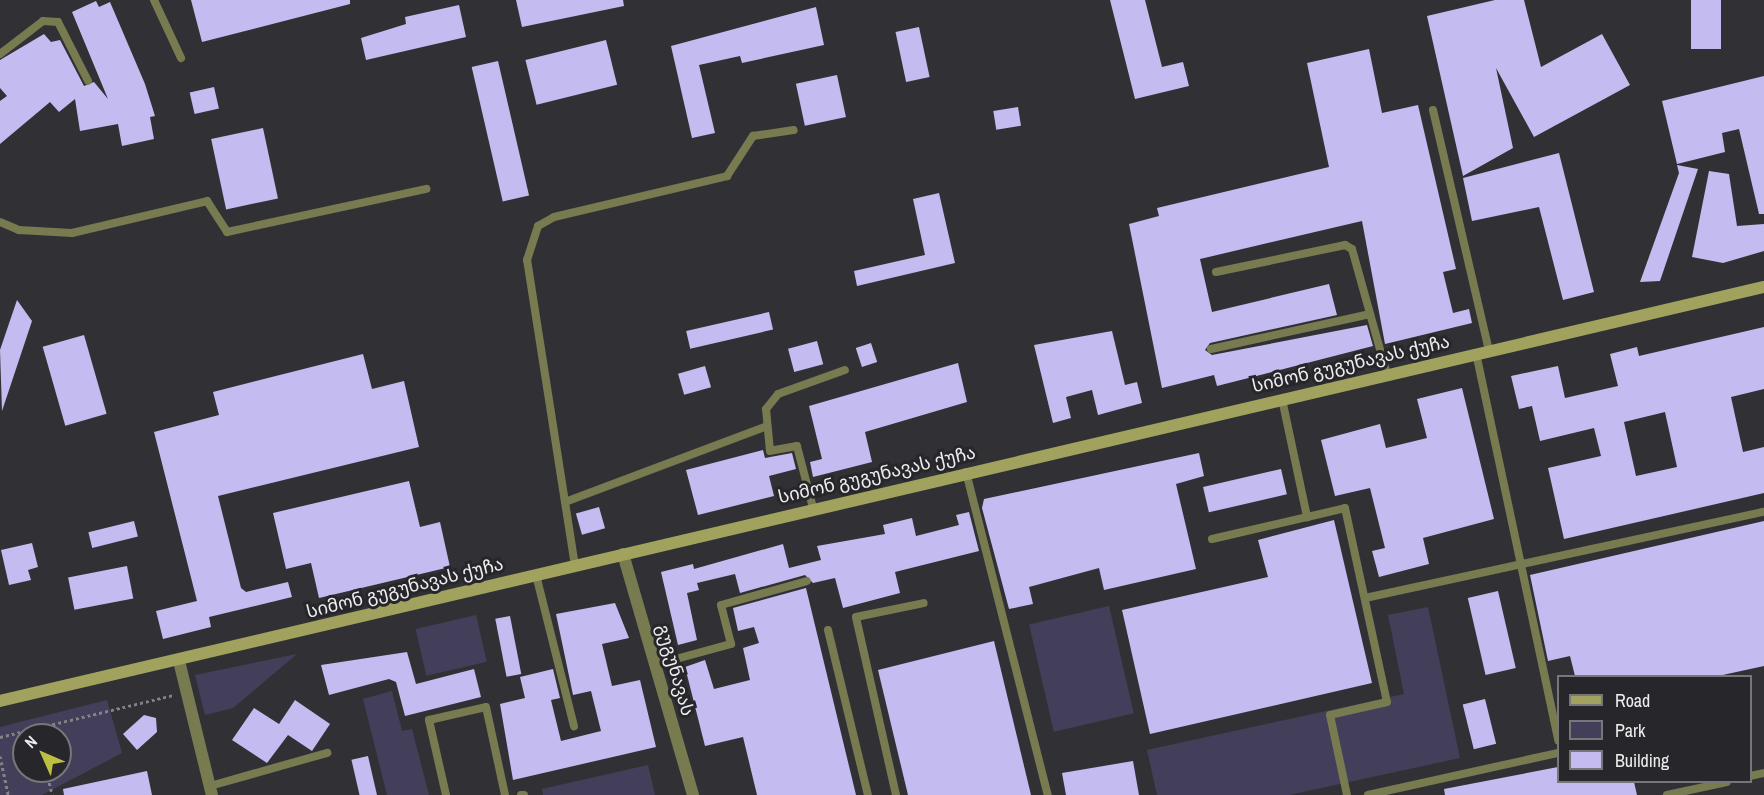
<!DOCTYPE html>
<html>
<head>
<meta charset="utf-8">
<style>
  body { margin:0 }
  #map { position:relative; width:1764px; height:795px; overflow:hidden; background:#313135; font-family:"Archivo Narrow","Noto Sans Georgian",sans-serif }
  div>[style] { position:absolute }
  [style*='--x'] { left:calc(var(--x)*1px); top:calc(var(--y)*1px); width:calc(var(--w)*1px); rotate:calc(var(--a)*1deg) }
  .green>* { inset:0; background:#433f5b; transform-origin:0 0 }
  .building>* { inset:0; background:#c4bcf1; transform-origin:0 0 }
  .path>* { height:3px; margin-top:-1.5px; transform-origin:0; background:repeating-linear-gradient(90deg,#838387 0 3px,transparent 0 6px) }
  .lane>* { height:8px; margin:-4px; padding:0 4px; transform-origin:4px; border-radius:4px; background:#787a50 }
  .street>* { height:12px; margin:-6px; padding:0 6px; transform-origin:6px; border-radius:6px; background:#787a50 }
  .secondary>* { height:12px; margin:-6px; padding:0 6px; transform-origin:6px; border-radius:6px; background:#a0a25d }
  span { translate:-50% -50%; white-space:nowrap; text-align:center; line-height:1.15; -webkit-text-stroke:6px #27272b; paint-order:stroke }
  .street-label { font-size:18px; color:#eeeef0 }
  .legend { position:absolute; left:1557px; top:675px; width:195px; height:108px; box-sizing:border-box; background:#27272b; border:2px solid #77777a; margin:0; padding:8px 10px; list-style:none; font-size:18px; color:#eeeef0 }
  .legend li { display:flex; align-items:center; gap:12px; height:30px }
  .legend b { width:30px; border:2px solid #77777a }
  .north { position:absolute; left:12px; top:723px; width:60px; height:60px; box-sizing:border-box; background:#27272b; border:2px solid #77777a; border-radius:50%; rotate:315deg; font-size:16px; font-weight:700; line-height:24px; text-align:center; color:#eeeef0 }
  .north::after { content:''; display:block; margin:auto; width:21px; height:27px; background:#bdbf43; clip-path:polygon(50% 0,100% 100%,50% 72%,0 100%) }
</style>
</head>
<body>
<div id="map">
  <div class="green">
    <div style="left:1109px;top:606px;width:110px;height:82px;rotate:77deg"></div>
    <div style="clip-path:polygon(1428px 607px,1460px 758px,1289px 795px,1157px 795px,1147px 750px,1404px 694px,1388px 615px)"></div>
    <div style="left:476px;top:615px;width:48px;height:62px;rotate:77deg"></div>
    <div style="clip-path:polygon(297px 654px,233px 708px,205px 715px,195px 675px)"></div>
    <div style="clip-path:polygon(392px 691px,402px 731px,412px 729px,429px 795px,387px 795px,363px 699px)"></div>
    <div style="clip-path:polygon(evenodd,107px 700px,122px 753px,42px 795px,0 795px,0 727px,107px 700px,24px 735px,60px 735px,60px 771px,24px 771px,24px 735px)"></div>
    <div style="clip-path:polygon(648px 765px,655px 795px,543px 795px,542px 789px)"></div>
  </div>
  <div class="building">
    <div style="clip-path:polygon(191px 0,350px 0,350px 4px,202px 42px)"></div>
    <div style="clip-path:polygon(516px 0,623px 0,624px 6px,522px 27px)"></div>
    <div style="clip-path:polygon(1110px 0,1145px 0,1162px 67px,1183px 62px,1189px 86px,1135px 99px)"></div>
    <div style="clip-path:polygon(1495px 0,1524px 0,1541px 67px,1602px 34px,1630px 85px,1534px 137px,1496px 68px,1513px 148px,1463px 176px,1427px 16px)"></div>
    <div style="left:1691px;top:0;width:30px;height:49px"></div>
    <div style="clip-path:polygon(96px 1px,99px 7px,110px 2px,145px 84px,155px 116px,150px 117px,154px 139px,122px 146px,118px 124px,80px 131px,75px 99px,59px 112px,50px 102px,0 144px,0 101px,7px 96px,0 88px,0 60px,44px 34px,51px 42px,60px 40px,84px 86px,94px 82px,108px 99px,72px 12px)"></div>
    <div style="clip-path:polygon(459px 5px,466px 37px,366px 60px,361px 38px,406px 24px,405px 17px)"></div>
    <div style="clip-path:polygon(816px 7px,824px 45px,742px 63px,740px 56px,699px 65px,715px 133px,692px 138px,671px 46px)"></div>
    <div style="left:919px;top:27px;width:51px;height:24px;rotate:78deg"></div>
    <div style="left:606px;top:40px;width:46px;height:83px;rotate:76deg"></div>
    <div style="clip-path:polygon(1369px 49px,1382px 113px,1418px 105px,1456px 269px,1443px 272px,1453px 313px,1469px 309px,1472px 323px,1385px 344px,1362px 221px,1200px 259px,1212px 312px,1329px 284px,1337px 315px,1210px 343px,1205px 350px,1212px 355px,1367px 325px,1373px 346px,1217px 386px,1214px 375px,1162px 388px,1129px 224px,1159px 216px,1157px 208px,1329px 167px,1307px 63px)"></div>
    <div style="left:498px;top:61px;width:138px;height:27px;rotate:77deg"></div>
    <div style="left:837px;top:75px;width:43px;height:42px;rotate:78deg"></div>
    <div style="clip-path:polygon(1764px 76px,1764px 214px,1759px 214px,1739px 129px,1722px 133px,1725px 152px,1677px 164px,1662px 101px)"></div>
    <div style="left:214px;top:87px;width:22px;height:25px;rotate:77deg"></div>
    <div style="left:1018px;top:107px;width:19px;height:25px;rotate:81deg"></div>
    <div style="left:263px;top:128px;width:72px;height:53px;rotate:78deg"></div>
    <div style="clip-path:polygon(1559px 153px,1594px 292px,1563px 300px,1539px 207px,1472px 221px,1463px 178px)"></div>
    <div style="clip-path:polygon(1677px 165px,1698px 169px,1660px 281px,1640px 282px,1679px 173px)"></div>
    <div style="clip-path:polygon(1709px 171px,1729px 174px,1737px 226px,1764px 224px,1764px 251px,1723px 263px,1692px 257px)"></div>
    <div style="clip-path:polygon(939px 193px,955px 263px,857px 286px,854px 271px,925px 255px,913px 199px)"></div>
    <div style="clip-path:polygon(17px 300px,32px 321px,2px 411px,0 350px)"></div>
    <div style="left:769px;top:312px;width:18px;height:85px;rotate:77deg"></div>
    <div style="clip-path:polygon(evenodd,1764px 327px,1764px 389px,1731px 397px,1743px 452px,1764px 447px,1764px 493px,1564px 539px,1548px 468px,1601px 456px,1594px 428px,1540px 441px,1532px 406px,1519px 409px,1511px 376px,1558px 366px,1565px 398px,1618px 386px,1610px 354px,1637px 347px,1639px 356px,1764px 327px,1665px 412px,1677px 467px,1636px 476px,1624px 422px,1665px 412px)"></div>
    <div style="clip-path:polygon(1112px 331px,1125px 385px,1137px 382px,1142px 403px,1098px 415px,1092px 390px,1066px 397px,1071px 418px,1053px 423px,1034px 345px)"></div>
    <div style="left:84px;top:335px;width:82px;height:43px;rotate:74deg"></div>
    <div style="left:817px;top:341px;width:24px;height:30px;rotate:75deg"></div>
    <div style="left:871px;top:343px;width:20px;height:16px;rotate:72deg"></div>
    <div style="clip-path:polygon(363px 354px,372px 389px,404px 381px,419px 447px,218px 496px,241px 588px,246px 592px,288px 582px,292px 597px,209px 617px,211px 627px,163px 639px,156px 611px,197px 601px,154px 432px,219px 415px,213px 392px)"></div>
    <div style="clip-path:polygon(958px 363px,967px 402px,865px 432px,872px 462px,813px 477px,810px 462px,822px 459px,809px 406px)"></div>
    <div style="left:705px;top:366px;width:22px;height:28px;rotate:74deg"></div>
    <div style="clip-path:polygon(1462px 388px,1494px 519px,1423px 538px,1429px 564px,1379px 577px,1372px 551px,1385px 548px,1370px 488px,1335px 496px,1321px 440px,1380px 424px,1386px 448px,1427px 438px,1417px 399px)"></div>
    <div style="clip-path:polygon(763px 450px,765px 458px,792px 453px,796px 469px,769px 476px,774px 496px,698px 515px,686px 470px)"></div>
    <div style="clip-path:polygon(1199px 453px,1204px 476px,1176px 484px,1196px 569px,1104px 590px,1099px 568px,1029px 587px,1033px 604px,1009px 609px,982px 508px,984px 499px)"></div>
    <div style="left:1281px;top:469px;width:26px;height:80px;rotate:77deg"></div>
    <div style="clip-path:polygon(409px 481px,420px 527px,440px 522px,450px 567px,319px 598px,311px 563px,286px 569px,273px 513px)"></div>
    <div style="left:599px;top:507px;width:22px;height:24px;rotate:74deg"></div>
    <div style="clip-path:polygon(969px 512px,979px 551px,895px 572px,900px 593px,843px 608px,835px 578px,813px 583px,805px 575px,740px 593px,735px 574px,697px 583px,699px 590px,687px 593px,697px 640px,678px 645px,661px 572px,693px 564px,694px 569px,783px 544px,789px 568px,821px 560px,817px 546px,885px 534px,883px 525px,912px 518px,916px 536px,959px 525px,956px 515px)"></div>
    <div style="clip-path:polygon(1334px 520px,1372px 683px,1150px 734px,1122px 610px,1268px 577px,1258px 540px)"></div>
    <div style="left:134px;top:521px;width:16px;height:47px;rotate:76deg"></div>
    <div style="clip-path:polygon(1764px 521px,1764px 666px,1718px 676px,1575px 676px,1570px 656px,1548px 661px,1530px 575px)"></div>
    <div style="clip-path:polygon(32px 543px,38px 567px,28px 570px,31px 580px,9px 585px,1px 550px)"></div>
    <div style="left:127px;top:566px;width:33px;height:60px;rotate:79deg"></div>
    <div style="clip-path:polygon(806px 588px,856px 795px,757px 795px,743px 737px,705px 746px,685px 667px,705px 660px,714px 689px,750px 680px,743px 648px,759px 643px,754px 627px,738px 631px,733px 608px)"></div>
    <div style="left:1498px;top:591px;width:79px;height:31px;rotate:77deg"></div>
    <div style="clip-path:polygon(615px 603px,629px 638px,602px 644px,612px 686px,640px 680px,656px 747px,513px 780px,500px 704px,525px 698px,520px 677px,553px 669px,560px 698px,551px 700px,561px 741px,601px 731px,591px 691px,573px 695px,556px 614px)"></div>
    <div style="left:510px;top:616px;width:59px;height:15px;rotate:79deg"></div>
    <div style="clip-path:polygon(994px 641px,1031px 795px,908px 795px,878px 670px)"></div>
    <div style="clip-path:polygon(407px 652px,416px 684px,474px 669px,481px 697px,405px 716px,396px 682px,389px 679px,329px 695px,321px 665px)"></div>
    <div style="left:1485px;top:699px;width:46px;height:23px;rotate:76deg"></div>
    <div style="clip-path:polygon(295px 700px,330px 724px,312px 751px,288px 735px,267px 763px,232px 740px,254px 708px,279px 724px)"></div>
    <div style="clip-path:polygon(144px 715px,156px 718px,157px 732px,137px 750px,123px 734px)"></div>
    <div style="left:368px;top:756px;width:40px;height:17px;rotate:77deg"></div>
    <div style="clip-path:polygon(1133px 761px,1139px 795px,1066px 795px,1062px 773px)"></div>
    <div style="clip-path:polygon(1558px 767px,1558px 782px,1634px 782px,1637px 795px,1445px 795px,1444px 789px)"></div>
    <div style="clip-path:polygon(147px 771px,152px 795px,64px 795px,63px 789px)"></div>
  </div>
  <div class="path">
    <div style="--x:35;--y:728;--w:7;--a:74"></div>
    <div style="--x:0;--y:737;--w:178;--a:-13.6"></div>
    <div style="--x:0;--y:756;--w:40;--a:78"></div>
    <div style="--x:46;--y:771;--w:24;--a:75"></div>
  </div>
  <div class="lane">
    <div style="--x:154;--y:0;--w:64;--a:65"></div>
    <div style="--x:0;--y:54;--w:54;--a:-37.5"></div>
    <div style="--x:43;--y:21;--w:15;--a:4"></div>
    <div style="--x:58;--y:22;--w:66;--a:63"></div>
    <div style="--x:1433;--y:110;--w:246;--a:76.9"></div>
    <div style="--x:0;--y:222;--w:21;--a:23"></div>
    <div style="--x:19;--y:230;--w:53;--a:3.2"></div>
    <div style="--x:72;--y:233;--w:139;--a:-13.3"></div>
    <div style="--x:207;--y:201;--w:37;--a:57"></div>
    <div style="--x:227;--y:232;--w:204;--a:-12.2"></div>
    <div style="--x:1216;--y:272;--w:132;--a:-11.8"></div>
    <div style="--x:1345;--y:245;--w:8;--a:30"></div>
    <div style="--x:1352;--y:249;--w:130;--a:74.4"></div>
    <div style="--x:1211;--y:349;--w:163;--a:-12.4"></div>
    <div style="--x:1476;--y:353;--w:396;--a:78"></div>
    <div style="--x:1282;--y:399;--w:121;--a:78"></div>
    <div style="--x:1307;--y:517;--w:39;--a:-13"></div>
    <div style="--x:1345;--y:508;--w:198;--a:77.8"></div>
    <div style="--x:1387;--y:702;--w:58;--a:167.2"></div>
    <div style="--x:1330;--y:715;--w:82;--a:78"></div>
    <div style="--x:966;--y:472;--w:333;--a:75.8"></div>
    <div style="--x:565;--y:502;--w:214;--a:-20.6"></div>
    <div style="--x:813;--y:508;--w:64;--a:-104.5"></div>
    <div style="--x:797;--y:446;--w:27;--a:170"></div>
    <div style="--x:770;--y:451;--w:42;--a:-95.4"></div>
    <div style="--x:766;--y:409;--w:19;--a:-51"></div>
    <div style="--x:778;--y:394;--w:71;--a:-19.7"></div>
    <div style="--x:1212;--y:539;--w:98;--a:-13"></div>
    <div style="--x:575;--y:566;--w:310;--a:-98.9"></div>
    <div style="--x:527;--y:260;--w:36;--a:-72"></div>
    <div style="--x:538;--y:226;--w:18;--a:-29"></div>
    <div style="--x:554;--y:217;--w:178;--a:-13.3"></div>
    <div style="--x:727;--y:176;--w:48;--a:-57"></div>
    <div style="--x:753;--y:136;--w:41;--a:-8.3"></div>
    <div style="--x:536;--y:575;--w:156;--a:75.9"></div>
    <div style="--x:1365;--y:598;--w:408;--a:-12.2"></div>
    <div style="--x:828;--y:630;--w:170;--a:76.4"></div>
    <div style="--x:654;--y:665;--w:80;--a:-15.3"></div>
    <div style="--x:731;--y:644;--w:40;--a:-104.4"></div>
    <div style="--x:721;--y:605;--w:89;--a:-15.6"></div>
    <div style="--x:1750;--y:776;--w:14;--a:-12"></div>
    <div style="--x:210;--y:786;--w:122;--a:-15.8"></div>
    <div style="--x:446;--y:795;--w:77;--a:-102.8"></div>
    <div style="--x:429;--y:720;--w:58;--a:-12.8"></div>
    <div style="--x:486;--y:707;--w:90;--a:77.8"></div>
    <div style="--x:521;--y:795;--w:3;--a:0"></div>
    <div style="--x:896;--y:795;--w:182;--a:-102.7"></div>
    <div style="--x:856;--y:617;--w:69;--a:-11.6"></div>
    <div style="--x:1368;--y:795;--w:195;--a:-12.5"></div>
    <div style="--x:1667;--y:795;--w:61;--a:-12.2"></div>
  </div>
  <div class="street">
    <div style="--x:623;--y:554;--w:251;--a:73.8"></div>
    <div style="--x:179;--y:661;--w:138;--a:76.2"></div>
  </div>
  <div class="secondary">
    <div style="--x:0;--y:701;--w:1812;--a:-13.21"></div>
  </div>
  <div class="street-label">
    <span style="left:1351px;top:364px;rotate:-13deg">სიმონ გუგუნავას ქუჩა</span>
    <span style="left:877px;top:475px;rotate:-13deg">სიმონ გუგუნავას ქუჩა</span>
    <span style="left:405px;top:588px;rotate:-14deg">სიმონ გუგუნავას ქუჩა</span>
    <span style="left:675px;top:670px;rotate:74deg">გუგუნავას</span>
  </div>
  <ul class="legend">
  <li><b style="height:8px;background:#a0a25d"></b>Road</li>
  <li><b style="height:16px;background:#433f5b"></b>Park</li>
  <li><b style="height:16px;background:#c4bcf1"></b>Building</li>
  </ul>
  <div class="north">N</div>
</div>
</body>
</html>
